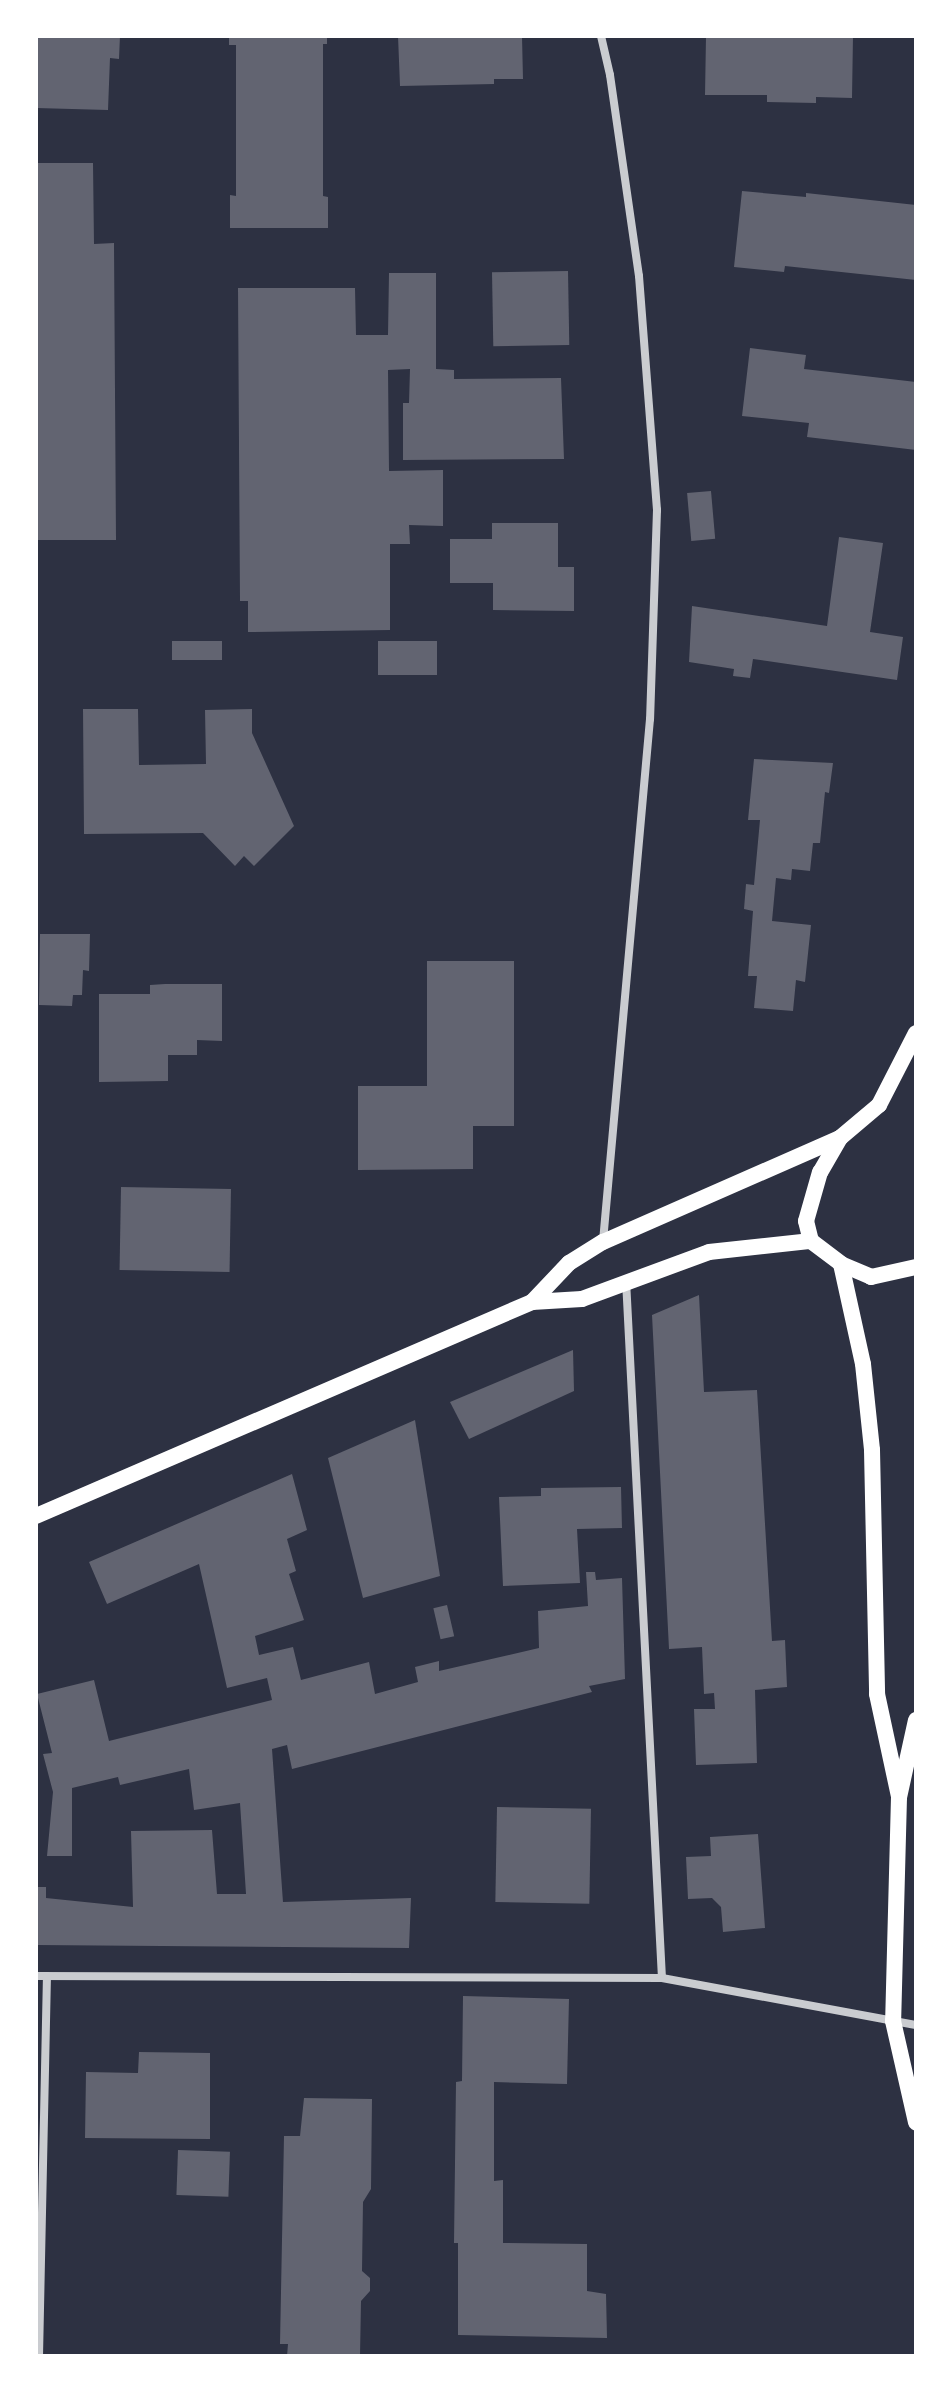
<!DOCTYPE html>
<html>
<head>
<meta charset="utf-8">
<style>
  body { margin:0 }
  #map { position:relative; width:952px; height:2392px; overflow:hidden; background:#2d3142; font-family:Barlow,sans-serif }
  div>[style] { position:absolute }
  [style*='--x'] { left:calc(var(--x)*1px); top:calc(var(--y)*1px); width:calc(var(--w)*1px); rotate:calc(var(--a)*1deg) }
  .building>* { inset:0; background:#626471; transform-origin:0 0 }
  .minor>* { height:8px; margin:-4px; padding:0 4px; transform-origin:4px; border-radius:4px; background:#caccd0 }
  .secondary>* { height:16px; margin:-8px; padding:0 8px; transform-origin:8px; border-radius:8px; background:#fff }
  span { translate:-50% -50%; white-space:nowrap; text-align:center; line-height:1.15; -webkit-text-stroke:6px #fff; paint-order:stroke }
  .frame { position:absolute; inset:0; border:38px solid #fff; pointer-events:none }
</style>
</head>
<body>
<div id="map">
  <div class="building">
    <div style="clip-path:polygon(36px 36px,120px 36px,119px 59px,110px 58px,108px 110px,36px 108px)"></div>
    <div style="clip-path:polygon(229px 36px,327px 36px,327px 44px,323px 44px,323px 196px,328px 197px,328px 228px,230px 228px,230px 195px,236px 196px,236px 45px,229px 45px)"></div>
    <div style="clip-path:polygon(398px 36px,522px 36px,523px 79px,494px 79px,494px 84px,400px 86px)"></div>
    <div style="clip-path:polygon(706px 36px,853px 36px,852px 98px,816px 97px,816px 103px,767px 102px,767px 95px,705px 95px)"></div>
    <div style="clip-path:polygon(36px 163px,93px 163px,94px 244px,114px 243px,116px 540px,36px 540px)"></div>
    <div style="clip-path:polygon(742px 191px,806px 197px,806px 193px,916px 205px,916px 280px,785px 266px,784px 272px,734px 267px)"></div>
    <div style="left:568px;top:271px;width:74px;height:76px;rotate:89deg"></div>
    <div style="clip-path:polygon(389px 273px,436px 273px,436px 369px,454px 370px,454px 379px,561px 378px,564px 459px,403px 460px,403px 403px,409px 403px,410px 369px,388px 370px,389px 471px,443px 470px,443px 526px,409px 525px,410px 544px,390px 544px,390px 630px,248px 632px,248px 601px,240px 601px,238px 288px,355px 288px,356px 335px,388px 335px)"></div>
    <div style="clip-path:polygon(750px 348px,806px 355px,804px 369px,916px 382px,916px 450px,807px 437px,809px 423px,742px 416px)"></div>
    <div style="left:711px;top:491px;width:48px;height:24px;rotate:85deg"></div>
    <div style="clip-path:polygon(492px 523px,558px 523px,558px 567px,574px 567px,574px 611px,493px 610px,493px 583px,450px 583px,450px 539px,492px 539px)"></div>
    <div style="clip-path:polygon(839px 537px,883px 543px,870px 632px,903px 637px,897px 680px,753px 659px,750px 678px,733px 676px,734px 669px,689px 662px,692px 606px,827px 626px)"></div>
    <div style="left:172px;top:641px;width:50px;height:19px"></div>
    <div style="left:378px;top:641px;width:59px;height:34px"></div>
    <div style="clip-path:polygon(83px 709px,138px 709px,139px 765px,206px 764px,205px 710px,252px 709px,252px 733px,294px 826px,254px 866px,244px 856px,235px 866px,203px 833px,84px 834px)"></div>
    <div style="clip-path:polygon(754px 759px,833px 763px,829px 793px,825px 792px,820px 843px,813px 843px,810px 871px,792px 869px,791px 880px,776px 878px,772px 921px,811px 925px,805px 982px,796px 980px,793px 1011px,754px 1008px,757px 976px,748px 976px,753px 911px,744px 909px,746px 884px,754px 885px,760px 820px,748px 820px)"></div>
    <div style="clip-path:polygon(40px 934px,90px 934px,89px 971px,83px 970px,82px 995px,73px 995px,72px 1006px,39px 1005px)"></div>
    <div style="clip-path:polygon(427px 961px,514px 961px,514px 1126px,473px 1126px,473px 1169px,358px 1170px,358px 1086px,427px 1086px)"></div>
    <div style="clip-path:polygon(165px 984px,222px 984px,222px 1041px,197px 1040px,197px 1055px,168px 1055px,168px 1081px,99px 1082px,99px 994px,150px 994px,150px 985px)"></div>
    <div style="left:121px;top:1187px;width:110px;height:83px;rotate:1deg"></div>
    <div style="clip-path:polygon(699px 1295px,704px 1392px,757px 1390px,772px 1641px,785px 1640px,787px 1687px,755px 1690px,757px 1763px,696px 1765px,694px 1709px,715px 1709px,714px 1693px,704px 1694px,702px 1647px,669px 1649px,652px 1315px)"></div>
    <div style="clip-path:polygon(573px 1350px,574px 1391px,469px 1439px,450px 1402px)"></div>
    <div style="clip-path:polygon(415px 1420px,440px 1576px,363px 1598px,328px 1458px)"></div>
    <div style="clip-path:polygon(292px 1474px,307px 1530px,287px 1539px,296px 1571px,289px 1574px,304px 1620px,255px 1636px,259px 1655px,293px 1647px,301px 1680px,369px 1662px,375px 1694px,418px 1682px,415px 1667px,439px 1661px,439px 1671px,539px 1648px,538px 1611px,588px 1606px,586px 1572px,595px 1572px,596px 1580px,622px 1578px,625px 1679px,589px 1686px,592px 1692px,292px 1769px,287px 1745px,272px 1749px,283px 1902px,411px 1898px,409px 1948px,36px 1945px,36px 1887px,46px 1887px,46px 1898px,133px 1907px,131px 1831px,212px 1830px,217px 1894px,246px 1894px,240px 1803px,194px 1810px,189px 1769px,120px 1785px,118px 1777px,72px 1788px,72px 1856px,47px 1856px,53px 1792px,43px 1754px,52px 1753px,37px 1694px,94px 1680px,109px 1741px,272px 1700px,267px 1678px,227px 1688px,199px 1564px,107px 1604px,89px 1562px)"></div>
    <div style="clip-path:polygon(621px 1487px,622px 1528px,577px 1529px,580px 1583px,503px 1586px,499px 1497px,541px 1496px,541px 1488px)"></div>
    <div style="left:447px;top:1605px;width:32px;height:14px;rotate:77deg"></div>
    <div style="left:497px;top:1807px;width:94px;height:95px;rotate:1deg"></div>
    <div style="clip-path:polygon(758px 1834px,765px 1928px,723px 1932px,721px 1907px,712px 1898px,688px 1899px,686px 1857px,711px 1856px,710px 1837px)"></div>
    <div style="clip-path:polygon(463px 1996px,569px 1999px,567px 2084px,494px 2082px,494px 2181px,503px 2180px,503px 2243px,587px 2244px,587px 2291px,606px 2294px,607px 2338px,458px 2335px,458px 2243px,454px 2243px,456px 2082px,462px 2081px)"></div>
    <div style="clip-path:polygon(139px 2052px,210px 2053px,210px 2139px,85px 2138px,86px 2072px,138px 2073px)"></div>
    <div style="clip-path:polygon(304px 2098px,372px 2099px,371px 2189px,363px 2202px,362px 2271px,370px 2278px,370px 2291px,361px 2301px,360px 2356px,287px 2356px,288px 2344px,280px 2344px,284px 2136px,300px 2136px)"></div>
    <div style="left:178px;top:2150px;width:52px;height:45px;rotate:2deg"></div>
  </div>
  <div class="minor">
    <div style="--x:601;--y:36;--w:40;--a:77"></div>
    <div style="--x:610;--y:75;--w:203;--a:81.8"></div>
    <div style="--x:639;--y:276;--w:235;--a:85.6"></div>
    <div style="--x:657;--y:510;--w:209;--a:91.9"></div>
    <div style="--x:650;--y:719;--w:525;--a:95.14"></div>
    <div style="--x:626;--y:1280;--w:699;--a:87.05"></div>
    <div style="--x:36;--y:1976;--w:626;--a:0.18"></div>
    <div style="--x:662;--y:1978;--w:258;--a:10.5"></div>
    <div style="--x:39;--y:2356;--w:380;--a:-88.8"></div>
  </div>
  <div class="secondary">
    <div style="--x:916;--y:1033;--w:81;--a:117.2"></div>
    <div style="--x:879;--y:1105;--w:51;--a:139.8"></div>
    <div style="--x:840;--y:1138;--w:39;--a:120"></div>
    <div style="--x:820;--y:1172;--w:51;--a:105.9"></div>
    <div style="--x:806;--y:1221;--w:21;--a:76"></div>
    <div style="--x:811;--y:1241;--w:38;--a:37"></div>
    <div style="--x:841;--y:1264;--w:33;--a:23"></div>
    <div style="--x:871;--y:1277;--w:46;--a:-12.5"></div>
    <div style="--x:841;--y:1264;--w:102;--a:77.6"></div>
    <div style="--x:863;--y:1364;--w:86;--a:84"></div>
    <div style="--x:872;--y:1450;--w:244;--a:88.8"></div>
    <div style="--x:877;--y:1694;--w:105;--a:77.9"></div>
    <div style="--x:532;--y:1302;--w:54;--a:-46.5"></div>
    <div style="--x:569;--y:1263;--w:40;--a:-32"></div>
    <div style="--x:603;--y:1242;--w:259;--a:-23.7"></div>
    <div style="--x:36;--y:1516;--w:540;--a:-23.34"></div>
    <div style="--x:532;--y:1302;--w:50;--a:-3.4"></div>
    <div style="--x:582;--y:1299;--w:135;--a:-20.3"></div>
    <div style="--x:709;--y:1252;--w:103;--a:-6.2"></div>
    <div style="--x:916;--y:1720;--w:79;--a:102.4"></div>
    <div style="--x:899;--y:1797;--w:224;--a:91.5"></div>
    <div style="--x:893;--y:2021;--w:104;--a:77.2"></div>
  </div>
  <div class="frame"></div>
</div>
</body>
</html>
